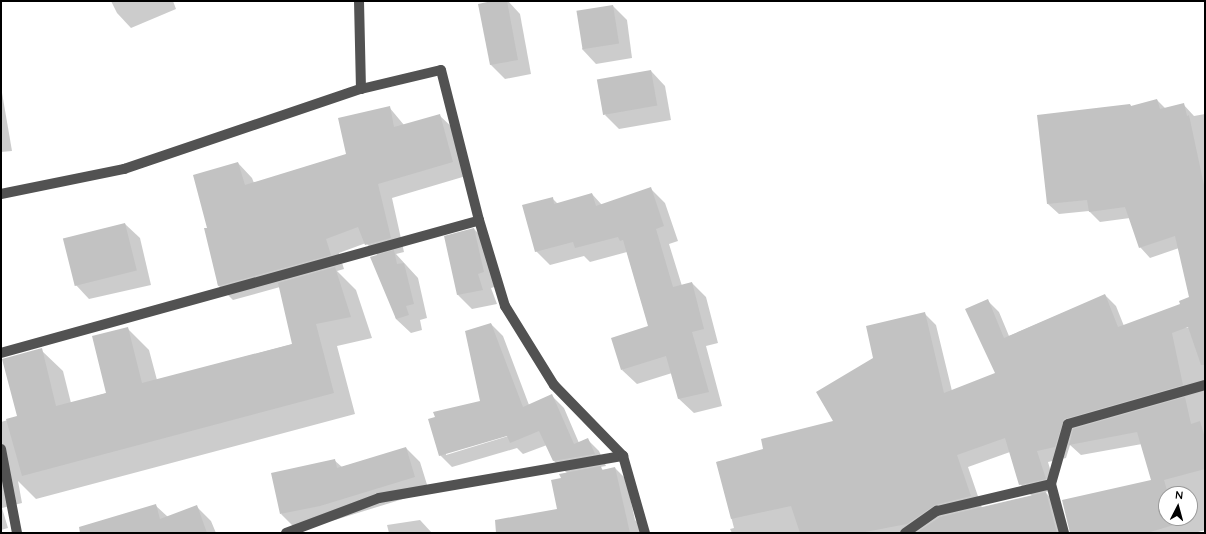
<!DOCTYPE html>
<html>
<head>
<meta charset="utf-8">
<style>
  body { margin:0 }
  #map { position:relative; width:1206px; height:534px; overflow:hidden; background:#fff; font-family:Quicksand,sans-serif }
  div>[style] { position:absolute }
  [style*='--x'] { left:calc(var(--x)*1px); top:calc(var(--y)*1px); width:calc(var(--w)*1px); rotate:calc(var(--a)*1deg) }
  .shadow>* { inset:0; background:#0003 }
  .building>* { inset:0; background:#c2c2c2; transform-origin:0 0 }
  .minor>* { height:10px; margin:-5px; padding:0 5px; transform-origin:5px; border-radius:5px; background:#525252 }
  span { translate:-50% -50%; white-space:nowrap; text-align:center; line-height:1.15; -webkit-text-stroke:3px #fff; paint-order:stroke }
  .frame { position:absolute; inset:0; border:2px solid #000; pointer-events:none }
  .north { position:absolute; left:1158px; top:486px; width:40px; height:40px; box-sizing:border-box; background:#fff; border:1px solid #999; border-radius:50%; rotate:6deg; font-size:11px; font-weight:700; line-height:16px; text-align:center; color:#000 }
  .north::after { content:''; display:block; margin:auto; width:14px; height:18px; background:#000; clip-path:polygon(50% 0,100% 100%,50% 72%,0 100%) }
</style>
</head>
<body>
<div id="map">
  <div class="shadow">
    <div style="clip-path:polygon(111px 1px,173px 1px,176px 9px,131px 28px,117px 13px)"></div>
    <div style="clip-path:polygon(498px 1px,508px 1px,520px 14px,531px 74px,505px 79px,491px 65px)"></div>
    <div style="clip-path:polygon(613px 6px,627px 20px,632px 58px,596px 64px,582px 49px)"></div>
    <div style="clip-path:polygon(651px 71px,665px 86px,671px 120px,619px 129px,605px 115px)"></div>
    <div style="clip-path:polygon(1px 87px,12px 151px,1px 152px)"></div>
    <div style="clip-path:polygon(1157px 100px,1166px 109px,1183px 104px,1194px 116px,1205px 114px,1205px 325px,1179px 248px,1150px 258px,1140px 247px,1130px 218px,1100px 222px,1089px 211px,1059px 214px,1048px 204px,1130px 105px,1132px 107px)"></div>
    <div style="clip-path:polygon(389px 107px,404px 125px,439px 115px,454px 129px,466px 176px,392px 198px,404px 252px,396px 254px,418px 278px,427px 318px,420px 320px,422px 330px,411px 333px,396px 319px,378px 256px,366px 243px,339px 253px,344px 269px,337px 271px,356px 290px,372px 338px,337px 346px,355px 414px,36px 499px,18px 481px,22px 503px,2px 508px,8px 528px,1px 530px,1px 422px,18px 417px,41px 350px,63px 371px,71px 403px,107px 393px,128px 329px,149px 350px,157px 380px,293px 344px,280px 287px,233px 300px,218px 285px,209px 228px,238px 163px,252px 178px,254px 183px,348px 154px)"></div>
    <div style="clip-path:polygon(651px 189px,665px 203px,678px 241px,669px 244px,682px 286px,692px 283px,706px 297px,718px 343px,706px 346px,722px 406px,694px 413px,679px 399px,672px 373px,637px 384px,622px 370px,649px 327px,627px 252px,590px 262px,584px 256px,550px 265px,536px 251px,552px 198px,558px 204px,592px 194px,602px 205px)"></div>
    <div style="clip-path:polygon(125px 224px,140px 238px,151px 285px,89px 299px,75px 284px)"></div>
    <div style="clip-path:polygon(474px 229px,488px 243px,498px 286px,491px 288px,497px 304px,472px 309px,458px 295px)"></div>
    <div style="clip-path:polygon(evenodd,1105px 295px,1116px 306px,1124px 326px,1205px 328px,1205px 530px,1195px 533px,1071px 533px,1152px 480px,1142px 444px,1081px 455px,1070px 445px,1066px 458px,1048px 462px,1056px 490px,1045px 492px,1057px 504px,1065px 533px,732px 533px,730px 529px,734px 528px,717px 462px,764px 450px,834px 422px,874px 358px,925px 314px,936px 325px,952px 391px,996px 374px,987px 300px,999px 312px,1009px 336px,1105px 295px,1010px 452px,1020px 484px,1032px 496px,982px 508px,968px 467px,1010px 452px,1105px 295px,1166px 494px,1190px 494px,1190px 518px,1166px 518px,1166px 494px)"></div>
    <div style="clip-path:polygon(evenodd,491px 324px,503px 336px,529px 405px,552px 396px,564px 408px,579px 443px,587px 439px,599px 451px,606px 466px,600px 467px,603px 470px,615px 468px,626px 479px,635px 520px,642px 527px,643px 533px,519px 533px,559px 510px,567px 473px,554px 461px,547px 445px,523px 454px,517px 448px,452px 467px,440px 455px,482px 402px,491px 324px,512px 433px,512px 435px,446px 455px,446px 453px,512px 433px)"></div>
    <div style="clip-path:polygon(406px 448px,420px 462px,429px 491px,335px 520px,295px 528px,281px 514px,334px 460px,342px 467px)"></div>
    <div style="clip-path:polygon(155px 505px,168px 517px,197px 507px,211px 521px,216px 533px,124px 533px)"></div>
    <div style="clip-path:polygon(420px 520px,432px 533px,389px 533px,387px 525px)"></div>
  </div>
  <div class="building">
    <div style="clip-path:polygon(492px 1px,507px 1px,518px 60px,490px 65px,478px 4px)"></div>
    <div style="left:613px;top:5px;width:39px;height:37px;rotate:81deg"></div>
    <div style="left:651px;top:70px;width:36px;height:55px;rotate:80deg"></div>
    <div style="clip-path:polygon(1157px 99px,1160px 109px,1184px 103px,1187px 116px,1189px 115px,1205px 190px,1205px 365px,1201px 365px,1188px 327px,1172px 333px,1183px 385px,1064px 419px,1055px 447px,1037px 451px,1046px 479px,1019px 485px,1005px 438px,957px 455px,971px 496px,935px 505px,907px 524px,860px 533px,800px 533px,791px 506px,731px 519px,716px 462px,763px 449px,761px 439px,833px 421px,816px 392px,873px 358px,866px 326px,925px 312px,944px 393px,995px 373px,965px 309px,988px 299px,1004px 338px,1105px 294px,1118px 327px,1180px 304px,1179px 301px,1189px 297px,1175px 236px,1139px 248px,1125px 207px,1089px 212px,1087px 200px,1047px 204px,1037px 115px,1130px 104px,1131px 106px)"></div>
    <div style="clip-path:polygon(390px 106px,394px 127px,440px 114px,453px 162px,378px 184px,391px 238px,365px 245px,358px 227px,326px 239px,331px 255px,218px 286px,204px 228px,207px 228px,193px 175px,238px 162px,245px 185px,346px 154px,338px 118px)"></div>
    <div style="clip-path:polygon(651px 187px,664px 226px,656px 229px,673px 287px,692px 282px,704px 329px,692px 332px,709px 392px,678px 399px,666px 356px,621px 370px,611px 338px,648px 326px,623px 240px,620px 241px,618px 237px,575px 248px,573px 242px,535px 252px,522px 205px,553px 197px,554px 204px,592px 193px,596px 206px)"></div>
    <div style="left:125px;top:223px;width:49px;height:64px;rotate:76deg"></div>
    <div style="clip-path:polygon(474px 228px,484px 272px,478px 274px,483px 290px,457px 295px,444px 236px)"></div>
    <div style="clip-path:polygon(394px 250px,397px 264px,404px 263px,414px 304px,406px 306px,409px 315px,396px 319px,370px 257px)"></div>
    <div style="clip-path:polygon(335px 267px,351px 317px,316px 324px,334px 393px,22px 476px,6px 419px,17px 416px,2px 359px,42px 348px,56px 406px,106px 393px,92px 336px,128px 327px,142px 383px,292px 344px,278px 283px)"></div>
    <div style="clip-path:polygon(491px 323px,523px 407px,552px 394px,574px 444px,588px 438px,595px 454px,553px 461px,539px 431px,510px 443px,507px 436px,439px 456px,428px 419px,435px 417px,433px 412px,480px 401px,465px 331px)"></div>
    <div style="clip-path:polygon(1185px 397px,1191px 424px,1200px 421px,1205px 438px,1205px 469px,1164px 480px,1168px 494px,1166px 518px,1175px 518px,1177px 524px,1147px 533px,1070px 533px,1062px 500px,1151px 480px,1137px 432px,1069px 445px,1073px 429px)"></div>
    <div style="clip-path:polygon(406px 447px,415px 477px,320px 506px,280px 514px,271px 473px,335px 459px,337px 468px)"></div>
    <div style="clip-path:polygon(601px 466px,602px 470px,615px 467px,630px 533px,496px 533px,495px 520px,557px 509px,551px 480px,561px 478px,559px 474px)"></div>
    <div style="clip-path:polygon(1046px 492px,1057px 533px,916px 533px,940px 517px)"></div>
    <div style="clip-path:polygon(156px 504px,160px 519px,197px 505px,207px 533px,80px 533px,79px 527px)"></div>
  </div>
  <div class="minor">
    <div style="--x:359;--y:1;--w:88;--a:88.7"></div>
    <div style="--x:1;--y:194;--w:126;--a:-11.5"></div>
    <div style="--x:124;--y:169;--w:250;--a:-18.7"></div>
    <div style="--x:361;--y:89;--w:82;--a:-13.4"></div>
    <div style="--x:441;--y:70;--w:155;--a:75.8"></div>
    <div style="--x:479;--y:220;--w:90;--a:73.2"></div>
    <div style="--x:505;--y:306;--w:93;--a:58.2"></div>
    <div style="--x:554;--y:385;--w:99;--a:45.8"></div>
    <div style="--x:1;--y:353;--w:496;--a:-15.5"></div>
    <div style="--x:1;--y:449;--w:86;--a:79.2"></div>
    <div style="--x:1051;--y:484;--w:51;--a:75.1"></div>
    <div style="--x:286;--y:533;--w:99;--a:-20.6"></div>
    <div style="--x:379;--y:498;--w:248;--a:-9.8"></div>
    <div style="--x:623;--y:456;--w:80;--a:74.1"></div>
    <div style="--x:905;--y:533;--w:39;--a:-35"></div>
    <div style="--x:937;--y:511;--w:117;--a:-13.3"></div>
    <div style="--x:1051;--y:484;--w:62;--a:-74.2"></div>
    <div style="--x:1068;--y:424;--w:142;--a:-15.9"></div>
  </div>
  <div class="frame"></div>
  <div class="north">N</div>
</div>
</body>
</html>
